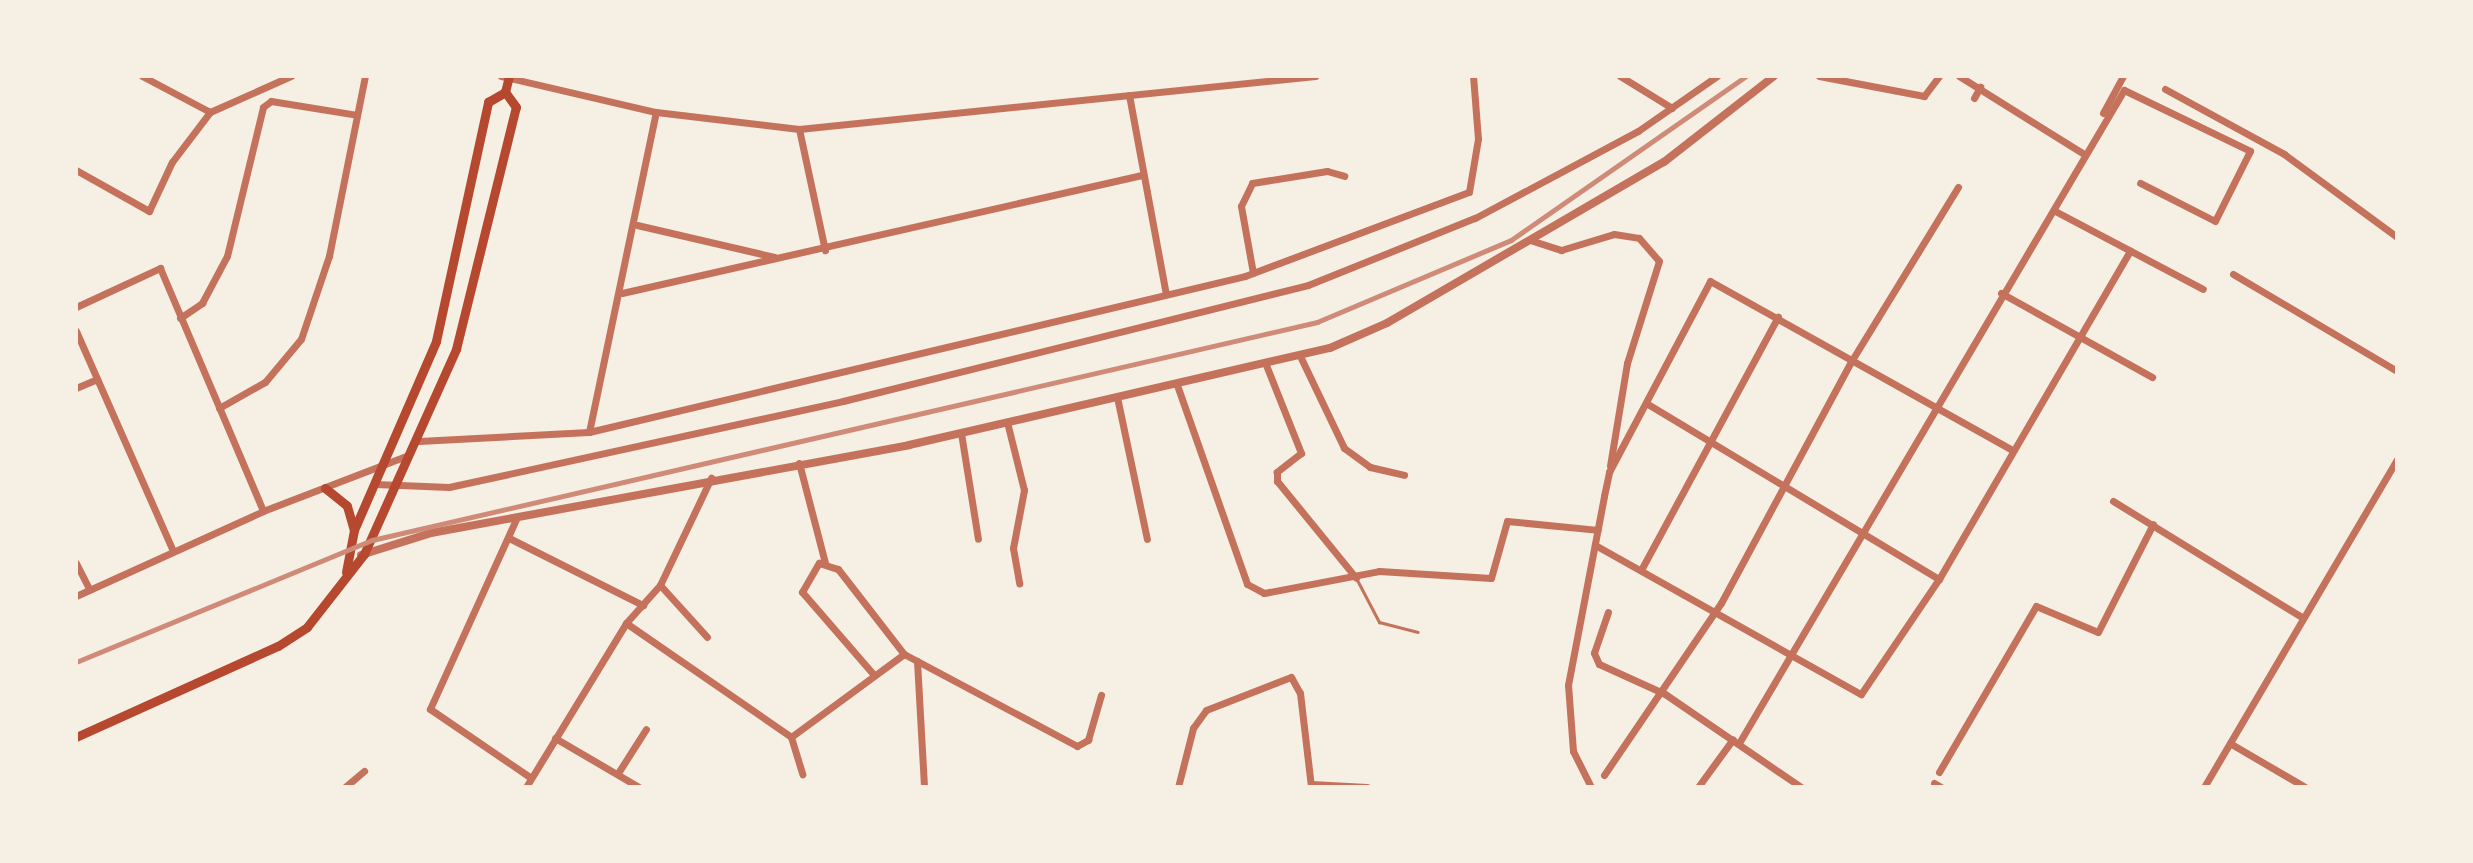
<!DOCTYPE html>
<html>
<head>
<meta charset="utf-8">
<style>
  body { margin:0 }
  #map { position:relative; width:2473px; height:863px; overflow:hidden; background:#f6efe4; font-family:"IBM Plex Sans",sans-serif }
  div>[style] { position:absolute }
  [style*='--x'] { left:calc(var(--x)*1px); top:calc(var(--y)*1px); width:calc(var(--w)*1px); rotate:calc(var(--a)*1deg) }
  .service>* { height:3px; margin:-1.5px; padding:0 1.5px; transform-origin:1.5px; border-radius:1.5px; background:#c5725c }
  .minor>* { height:7px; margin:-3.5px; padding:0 3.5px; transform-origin:3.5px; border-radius:3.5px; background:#c5725c }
  .tertiary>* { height:8px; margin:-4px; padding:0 4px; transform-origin:4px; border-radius:4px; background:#c5725c }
  .secondary>* { height:9px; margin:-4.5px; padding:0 4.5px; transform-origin:4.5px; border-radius:4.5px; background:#b5482f }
  .rail>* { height:5px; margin:-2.5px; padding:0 2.5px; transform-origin:2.5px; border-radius:2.5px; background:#cf8b77 }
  span { translate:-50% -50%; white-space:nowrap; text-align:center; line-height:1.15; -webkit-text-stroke:6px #f6efe4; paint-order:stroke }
  .frame { position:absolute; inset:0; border:78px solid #f6efe4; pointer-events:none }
</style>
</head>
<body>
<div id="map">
  <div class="service">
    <div style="--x:1356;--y:578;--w:50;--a:62.4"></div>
    <div style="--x:1379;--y:622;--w:40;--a:14.4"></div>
  </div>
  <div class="minor">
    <div style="--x:142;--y:76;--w:77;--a:27.9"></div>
    <div style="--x:501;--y:76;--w:159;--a:13.1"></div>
    <div style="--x:656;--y:112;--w:144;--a:6.8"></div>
    <div style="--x:799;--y:129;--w:519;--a:-5.86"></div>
    <div style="--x:1620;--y:76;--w:61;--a:31.6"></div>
    <div style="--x:1819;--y:76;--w:107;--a:10.8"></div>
    <div style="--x:1924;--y:96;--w:25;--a:-53"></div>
    <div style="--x:1959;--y:76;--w:145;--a:32"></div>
    <div style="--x:2165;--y:89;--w:136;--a:28.6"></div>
    <div style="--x:2284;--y:154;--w:140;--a:36.3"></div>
    <div style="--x:1129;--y:95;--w:202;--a:79.5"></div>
    <div style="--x:1974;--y:98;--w:13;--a:-61"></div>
    <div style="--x:2103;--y:113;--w:42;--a:-61.6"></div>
    <div style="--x:799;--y:129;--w:124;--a:77.9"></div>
    <div style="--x:76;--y:170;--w:84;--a:29.3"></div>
    <div style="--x:149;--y:211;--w:54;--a:-64.9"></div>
    <div style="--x:172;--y:162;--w:63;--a:-52.8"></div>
    <div style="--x:210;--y:112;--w:89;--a:-24"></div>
    <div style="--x:2055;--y:211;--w:167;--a:27.8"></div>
    <div style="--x:637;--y:225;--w:141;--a:13.1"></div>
    <div style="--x:1530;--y:240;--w:33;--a:18"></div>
    <div style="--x:1561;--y:250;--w:55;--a:-16.8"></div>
    <div style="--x:1614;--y:234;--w:25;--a:9"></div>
    <div style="--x:1639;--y:238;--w:30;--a:49"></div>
    <div style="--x:1659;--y:261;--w:107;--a:107.4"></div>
    <div style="--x:1627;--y:363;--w:104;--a:99.4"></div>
    <div style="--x:1253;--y:273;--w:68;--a:-100.2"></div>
    <div style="--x:1241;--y:206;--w:25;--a:-64"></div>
    <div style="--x:1252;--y:183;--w:76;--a:-9.1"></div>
    <div style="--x:1327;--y:171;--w:18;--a:16"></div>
    <div style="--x:2233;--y:274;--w:191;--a:30.6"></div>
    <div style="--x:622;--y:293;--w:533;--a:-12.79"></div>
    <div style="--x:2001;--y:293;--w:173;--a:29.1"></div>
    <div style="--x:76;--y:307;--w:93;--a:-24.9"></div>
    <div style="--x:160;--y:268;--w:264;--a:67"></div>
    <div style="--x:180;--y:318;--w:27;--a:-34"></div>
    <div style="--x:202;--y:303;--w:53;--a:-62"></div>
    <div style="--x:227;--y:256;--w:153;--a:-76.4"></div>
    <div style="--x:263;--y:107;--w:10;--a:-37"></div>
    <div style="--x:271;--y:101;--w:87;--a:9.2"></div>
    <div style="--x:76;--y:331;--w:240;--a:66.2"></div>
    <div style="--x:1300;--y:356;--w:102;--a:64.4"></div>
    <div style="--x:1344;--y:448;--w:32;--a:36"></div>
    <div style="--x:1370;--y:467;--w:35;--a:13"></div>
    <div style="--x:1266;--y:365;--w:95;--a:68.3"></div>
    <div style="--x:1301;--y:453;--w:31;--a:142"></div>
    <div style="--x:1277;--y:472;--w:9;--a:90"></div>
    <div style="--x:1277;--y:481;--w:125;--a:50.8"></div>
    <div style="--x:1177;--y:385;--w:211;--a:70.6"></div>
    <div style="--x:1247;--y:584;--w:19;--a:28"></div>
    <div style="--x:1264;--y:593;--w:117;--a:-10.8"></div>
    <div style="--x:1379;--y:571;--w:112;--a:3.6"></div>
    <div style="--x:1491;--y:578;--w:59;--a:-74.3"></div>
    <div style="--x:1507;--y:521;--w:91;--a:5.6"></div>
    <div style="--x:76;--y:388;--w:23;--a:-23"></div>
    <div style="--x:1117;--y:397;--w:145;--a:78.1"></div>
    <div style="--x:1646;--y:403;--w:342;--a:31"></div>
    <div style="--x:219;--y:408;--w:53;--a:-29.5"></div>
    <div style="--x:265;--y:382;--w:56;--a:-50.1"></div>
    <div style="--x:301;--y:339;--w:88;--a:-71.4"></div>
    <div style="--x:329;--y:256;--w:184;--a:-78.7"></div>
    <div style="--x:1007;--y:422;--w:70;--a:76"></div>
    <div style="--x:1024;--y:490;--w:59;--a:100.7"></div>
    <div style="--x:1013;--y:548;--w:36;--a:80"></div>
    <div style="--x:589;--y:432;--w:327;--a:-78.2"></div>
    <div style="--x:961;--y:433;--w:107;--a:80.9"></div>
    <div style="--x:419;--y:441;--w:170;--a:-3"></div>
    <div style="--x:589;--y:432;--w:674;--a:-13.38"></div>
    <div style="--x:1245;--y:276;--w:239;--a:-20.6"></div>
    <div style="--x:1469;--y:192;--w:54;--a:-80.4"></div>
    <div style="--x:1478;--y:139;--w:63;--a:-94.5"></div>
    <div style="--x:799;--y:463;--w:103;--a:75.4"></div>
    <div style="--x:375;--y:484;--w:74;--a:2.3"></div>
    <div style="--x:449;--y:487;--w:403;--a:-12.3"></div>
    <div style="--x:843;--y:401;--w:479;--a:-14"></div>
    <div style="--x:1308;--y:285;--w:180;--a:-21.9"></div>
    <div style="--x:1475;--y:218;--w:185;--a:-28.1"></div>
    <div style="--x:1638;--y:131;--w:96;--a:-34.8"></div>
    <div style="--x:2113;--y:501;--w:223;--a:31.6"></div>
    <div style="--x:517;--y:517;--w:211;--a:114.4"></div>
    <div style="--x:430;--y:709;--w:122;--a:34.3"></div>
    <div style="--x:511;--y:539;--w:148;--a:26.6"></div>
    <div style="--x:1595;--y:545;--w:305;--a:29.3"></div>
    <div style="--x:1861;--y:694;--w:139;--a:-55.9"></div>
    <div style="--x:1939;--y:579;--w:380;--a:-59.8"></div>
    <div style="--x:76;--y:563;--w:30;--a:63"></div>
    <div style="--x:1641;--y:570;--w:288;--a:-61.6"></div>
    <div style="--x:660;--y:585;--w:70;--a:47.9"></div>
    <div style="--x:76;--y:596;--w:205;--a:-24.4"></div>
    <div style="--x:263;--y:511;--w:156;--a:-21"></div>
    <div style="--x:1608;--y:612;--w:43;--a:108.9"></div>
    <div style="--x:1594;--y:653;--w:12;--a:66"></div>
    <div style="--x:1599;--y:664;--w:72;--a:24.4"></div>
    <div style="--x:1665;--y:694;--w:165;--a:34.4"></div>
    <div style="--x:626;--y:623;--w:201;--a:34.6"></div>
    <div style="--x:791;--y:737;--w:39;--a:73"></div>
    <div style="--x:917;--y:661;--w:126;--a:86.8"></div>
    <div style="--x:874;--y:675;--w:110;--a:-130.9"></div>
    <div style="--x:802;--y:592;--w:34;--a:-60"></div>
    <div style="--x:819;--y:563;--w:20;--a:18"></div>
    <div style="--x:838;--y:569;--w:108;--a:52.2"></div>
    <div style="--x:791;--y:737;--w:140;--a:-36.3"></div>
    <div style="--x:904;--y:654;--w:196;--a:28"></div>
    <div style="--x:1077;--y:746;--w:13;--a:-29"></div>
    <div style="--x:1088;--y:740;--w:47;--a:-73.9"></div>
    <div style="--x:555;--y:738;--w:97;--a:30.3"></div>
    <div style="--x:1739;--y:743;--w:758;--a:-59.48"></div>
    <div style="--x:2124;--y:90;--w:140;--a:25.8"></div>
    <div style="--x:2250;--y:151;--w:78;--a:116.6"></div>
    <div style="--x:2215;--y:221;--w:84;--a:-153.1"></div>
    <div style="--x:2233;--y:745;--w:83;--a:30.3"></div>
    <div style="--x:1939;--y:772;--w:192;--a:-59.7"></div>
    <div style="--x:2036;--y:606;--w:67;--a:22.8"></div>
    <div style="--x:2098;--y:632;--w:121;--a:-63"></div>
    <div style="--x:618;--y:773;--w:52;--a:-57.5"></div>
    <div style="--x:1604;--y:775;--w:208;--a:-55.8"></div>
    <div style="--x:1721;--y:603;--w:276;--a:-61.7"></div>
    <div style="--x:1852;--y:360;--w:203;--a:-58.5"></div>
    <div style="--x:1934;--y:783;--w:8;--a:30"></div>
    <div style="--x:1311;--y:784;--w:56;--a:3.1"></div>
    <div style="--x:345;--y:787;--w:25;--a:-40"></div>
    <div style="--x:526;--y:787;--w:192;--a:-58.6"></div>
    <div style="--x:626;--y:623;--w:51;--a:-48.2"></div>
    <div style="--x:660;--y:585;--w:119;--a:-64.5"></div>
    <div style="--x:1178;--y:787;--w:61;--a:-75.7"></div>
    <div style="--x:1193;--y:728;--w:22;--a:-54"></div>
    <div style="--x:1206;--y:710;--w:91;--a:-21.2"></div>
    <div style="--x:1291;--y:677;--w:18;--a:61"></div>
    <div style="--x:1300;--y:693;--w:95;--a:83.3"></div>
    <div style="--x:1591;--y:787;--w:40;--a:-116.6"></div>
    <div style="--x:1573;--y:751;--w:66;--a:-94.3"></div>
    <div style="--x:1568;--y:685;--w:192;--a:-79.2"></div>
    <div style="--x:1604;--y:496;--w:25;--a:-78"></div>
    <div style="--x:1609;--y:472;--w:216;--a:-62.1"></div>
    <div style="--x:1710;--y:281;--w:344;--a:29.2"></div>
    <div style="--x:1698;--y:787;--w:59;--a:-53.9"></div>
    <div style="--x:2204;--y:787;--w:380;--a:-59.5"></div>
  </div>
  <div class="tertiary">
    <div style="--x:361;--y:555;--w:73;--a:-17.4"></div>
    <div style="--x:431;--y:533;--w:486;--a:-10.4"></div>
    <div style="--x:909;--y:445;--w:432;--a:-13"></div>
    <div style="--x:1330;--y:348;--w:62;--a:-23.7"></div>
    <div style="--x:1387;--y:323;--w:320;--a:-30.2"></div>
    <div style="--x:1664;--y:162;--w:140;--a:-38"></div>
  </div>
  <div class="secondary">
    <div style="--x:505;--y:92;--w:16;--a:-76"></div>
    <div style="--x:325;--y:488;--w:28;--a:39"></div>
    <div style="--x:347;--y:506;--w:25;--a:74"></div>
    <div style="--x:346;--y:572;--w:43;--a:-79.2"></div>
    <div style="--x:354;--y:530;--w:206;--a:-66.5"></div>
    <div style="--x:436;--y:341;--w:245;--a:-77.7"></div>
    <div style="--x:488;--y:102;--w:20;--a:-30"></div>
    <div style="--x:76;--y:737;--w:222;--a:-24.3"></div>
    <div style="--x:278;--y:646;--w:35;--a:-33"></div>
    <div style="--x:307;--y:627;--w:93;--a:-52"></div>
    <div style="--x:364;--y:554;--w:225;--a:-65.8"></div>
    <div style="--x:456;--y:349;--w:249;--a:-76.1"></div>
    <div style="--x:516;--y:107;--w:19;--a:-126"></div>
  </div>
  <div class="rail">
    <div style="--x:76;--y:662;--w:320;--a:-22.4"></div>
    <div style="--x:372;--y:540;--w:970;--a:-12.99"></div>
    <div style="--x:1317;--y:322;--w:211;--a:-22.9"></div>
    <div style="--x:1511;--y:240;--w:287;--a:-34.9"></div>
  </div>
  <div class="frame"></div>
</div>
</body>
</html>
